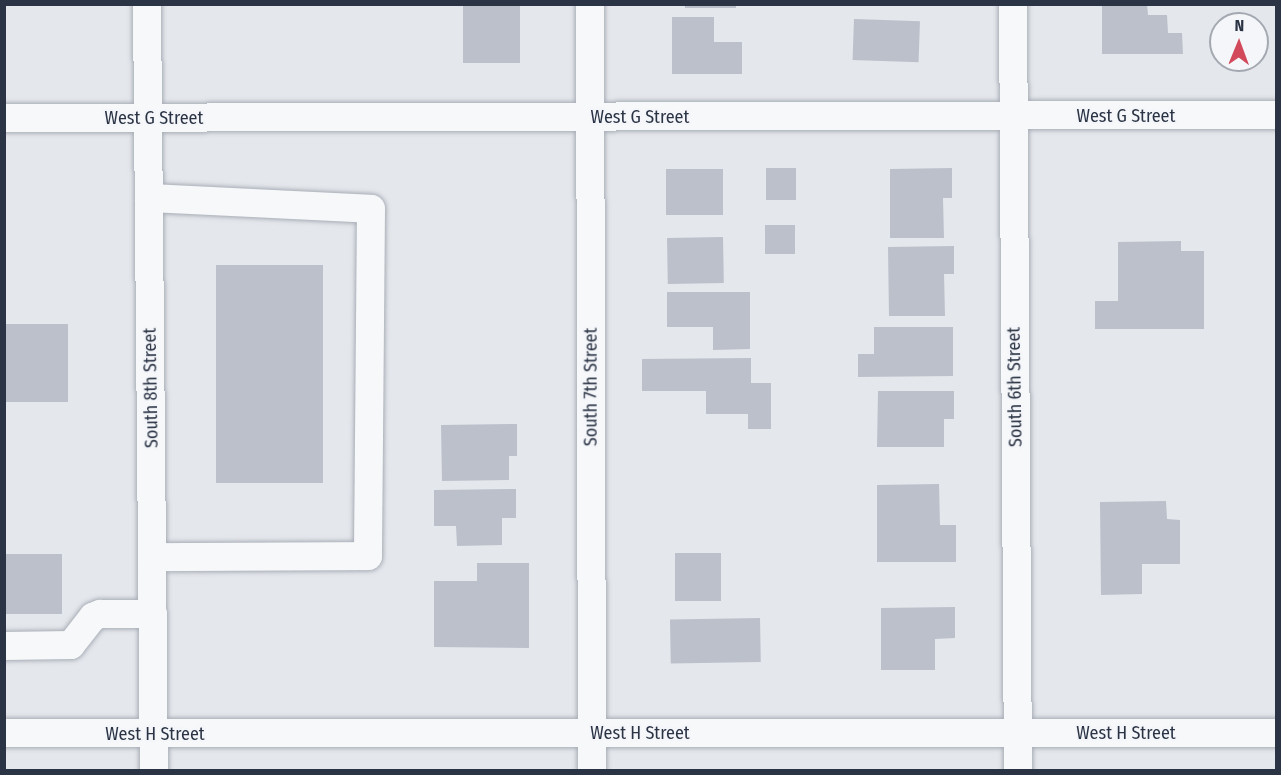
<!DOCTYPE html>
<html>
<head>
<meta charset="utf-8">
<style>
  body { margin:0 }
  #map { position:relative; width:1281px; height:775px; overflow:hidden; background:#e4e7ec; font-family:"Fira Sans Condensed",sans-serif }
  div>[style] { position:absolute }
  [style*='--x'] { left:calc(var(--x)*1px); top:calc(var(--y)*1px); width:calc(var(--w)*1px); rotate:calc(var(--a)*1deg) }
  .building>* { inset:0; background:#bbc0ca; transform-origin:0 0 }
  .roads { filter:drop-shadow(0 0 2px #a9aeb7) drop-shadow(0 0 2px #a9aeb7) }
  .minor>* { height:28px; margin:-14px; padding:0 14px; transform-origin:14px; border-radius:14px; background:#f7f8fa }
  span { translate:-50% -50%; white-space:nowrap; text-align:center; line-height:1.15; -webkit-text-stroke:4.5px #f4f6f9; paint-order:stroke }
  .street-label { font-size:18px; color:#2b3445 }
  .frame { position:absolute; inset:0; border:6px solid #2b3445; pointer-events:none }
  .north { position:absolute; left:1209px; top:12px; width:60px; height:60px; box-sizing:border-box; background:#f4f6f9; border:2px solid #a4a8b1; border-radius:50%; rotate:1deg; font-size:16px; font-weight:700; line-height:24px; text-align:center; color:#2b3445 }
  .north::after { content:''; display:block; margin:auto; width:21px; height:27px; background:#d1495b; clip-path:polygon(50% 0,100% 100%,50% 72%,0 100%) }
</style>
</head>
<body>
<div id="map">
  <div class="building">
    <div style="left:463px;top:4px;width:57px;height:59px"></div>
    <div style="left:685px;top:4px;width:51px;height:4px"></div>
    <div style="clip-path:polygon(1102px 4px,1147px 4px,1148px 15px,1167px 15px,1168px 33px,1182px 33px,1183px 54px,1102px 54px)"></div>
    <div style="clip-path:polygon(672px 17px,714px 17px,714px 42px,742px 42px,742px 74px,672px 74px)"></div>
    <div style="left:854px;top:19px;width:66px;height:41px;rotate:2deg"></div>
    <div style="left:766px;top:168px;width:30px;height:32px"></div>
    <div style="clip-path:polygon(952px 168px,952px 198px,943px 198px,944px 238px,890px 238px,890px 169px)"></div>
    <div style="left:666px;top:169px;width:57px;height:46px"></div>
    <div style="left:765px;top:225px;width:30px;height:29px"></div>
    <div style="left:723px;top:237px;width:46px;height:56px;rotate:89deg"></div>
    <div style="clip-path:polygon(1181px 241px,1181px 251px,1204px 251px,1204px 329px,1095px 329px,1095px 301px,1118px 301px,1118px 242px)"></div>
    <div style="clip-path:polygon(954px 246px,954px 274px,944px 274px,945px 316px,889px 316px,888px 247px)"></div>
    <div style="left:216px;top:265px;width:107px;height:218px"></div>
    <div style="clip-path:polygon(667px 292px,750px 292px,750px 349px,713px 350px,713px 327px,667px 327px)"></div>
    <div style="left:4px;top:324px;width:64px;height:78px"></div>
    <div style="clip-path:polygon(874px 327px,953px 327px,953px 376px,858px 377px,858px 354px,874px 354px)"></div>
    <div style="clip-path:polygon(751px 358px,751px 383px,771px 383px,771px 429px,748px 429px,748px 414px,706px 414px,706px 391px,642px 391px,642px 359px)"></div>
    <div style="clip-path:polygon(878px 391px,954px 391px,954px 419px,944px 419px,944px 447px,877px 447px)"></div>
    <div style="clip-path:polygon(517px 424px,517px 456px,509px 456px,509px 480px,442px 481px,441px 425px)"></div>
    <div style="clip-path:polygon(939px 484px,940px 525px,956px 525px,956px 562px,877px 562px,877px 485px)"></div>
    <div style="clip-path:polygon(516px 489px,516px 518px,502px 518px,502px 545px,457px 546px,456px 526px,434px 526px,434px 490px)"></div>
    <div style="clip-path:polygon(1166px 501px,1167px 519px,1180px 520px,1180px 564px,1142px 564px,1142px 594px,1101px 595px,1100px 502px)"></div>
    <div style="left:675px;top:553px;width:46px;height:48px"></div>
    <div style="left:4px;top:554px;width:58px;height:60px"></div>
    <div style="clip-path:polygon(477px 563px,529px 563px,529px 648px,434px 647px,434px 581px,477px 581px)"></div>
    <div style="clip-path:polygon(955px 607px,955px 638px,935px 639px,935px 670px,881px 670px,881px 608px)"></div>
    <div style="left:760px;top:618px;width:44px;height:90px;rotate:89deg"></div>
  </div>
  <div class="roads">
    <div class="minor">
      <div style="--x:147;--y:4;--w:766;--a:89.48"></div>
      <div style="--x:590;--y:4;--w:766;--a:89.85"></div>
      <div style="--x:1013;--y:4;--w:766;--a:89.63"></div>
      <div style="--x:4;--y:118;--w:1272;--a:-0.14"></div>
      <div style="--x:149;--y:198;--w:222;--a:2.8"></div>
      <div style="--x:371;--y:209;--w:347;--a:90.5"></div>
      <div style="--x:368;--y:556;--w:215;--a:179.7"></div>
      <div style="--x:4;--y:646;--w:67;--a:-0.9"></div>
      <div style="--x:71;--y:645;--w:36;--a:-52"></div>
      <div style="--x:93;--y:617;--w:8;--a:-23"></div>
      <div style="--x:100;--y:614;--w:53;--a:0"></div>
      <div style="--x:4;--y:733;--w:1272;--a:0"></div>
    </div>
  </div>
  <div class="street-label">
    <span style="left:1126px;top:116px">West G Street</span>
    <span style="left:640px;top:117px">West G Street</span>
    <span style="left:154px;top:118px">West G Street</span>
    <span style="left:591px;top:387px;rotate:-90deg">South 7th Street</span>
    <span style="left:1015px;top:387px;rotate:-91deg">South 6th Street</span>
    <span style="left:151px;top:388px;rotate:-91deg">South 8th Street</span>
    <span style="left:640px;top:733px">West H Street</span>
    <span style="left:1126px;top:733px">West H Street</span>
    <span style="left:155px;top:734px">West H Street</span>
  </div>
  <div class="frame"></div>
  <div class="north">N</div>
</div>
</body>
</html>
